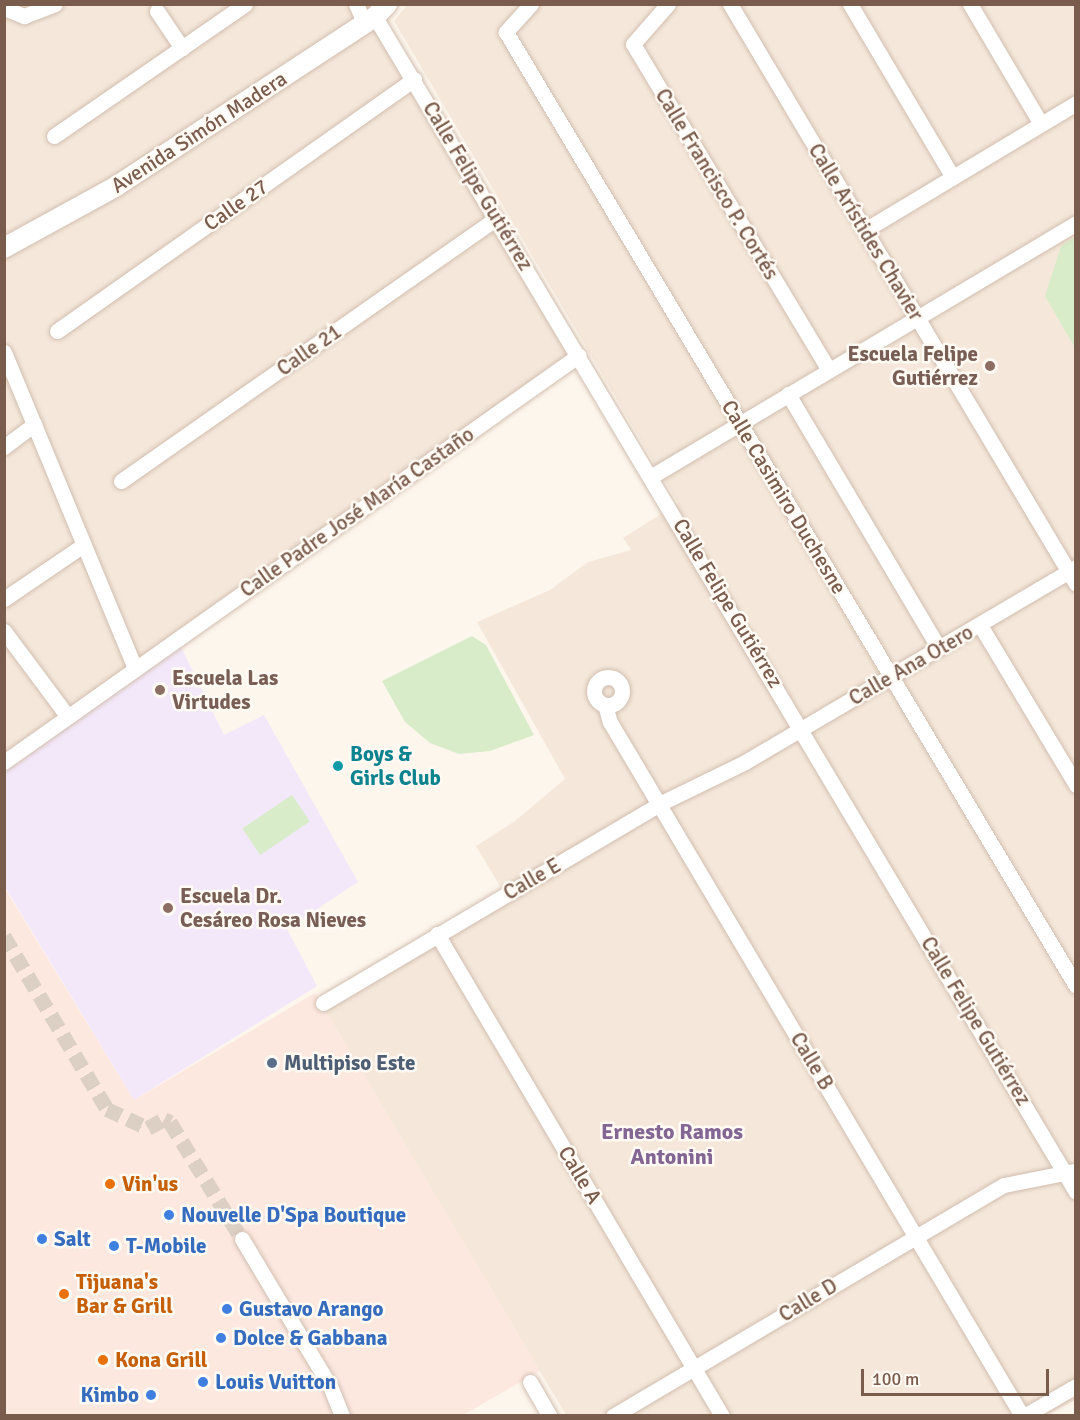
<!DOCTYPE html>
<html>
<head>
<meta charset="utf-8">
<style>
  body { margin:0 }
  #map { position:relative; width:1080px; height:1420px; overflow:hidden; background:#fdf6ec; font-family:Signika,sans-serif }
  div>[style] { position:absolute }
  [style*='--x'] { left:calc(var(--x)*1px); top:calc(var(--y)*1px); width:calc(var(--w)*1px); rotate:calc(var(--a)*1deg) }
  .residential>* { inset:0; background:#f5e8da }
  .commercial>* { inset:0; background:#fde8e0 }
  .education>* { inset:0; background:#f3e8fa }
  .green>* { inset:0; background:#d8ecc9; transform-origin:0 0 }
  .street-tunnel>* { height:15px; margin-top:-7.5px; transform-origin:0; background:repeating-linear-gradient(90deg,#dcd0c4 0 15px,transparent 0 23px) }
  .roads { filter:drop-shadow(0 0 2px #d1beb0) drop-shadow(0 0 2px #d1beb0) }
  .street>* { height:15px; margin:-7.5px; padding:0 7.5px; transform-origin:7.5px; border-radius:7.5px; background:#fff }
  .street>.ring { margin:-7.5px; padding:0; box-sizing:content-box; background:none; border:15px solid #fff; border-radius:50% }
  .secondary>* { height:20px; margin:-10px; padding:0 10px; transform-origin:10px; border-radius:10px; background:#fff }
  .dots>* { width:16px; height:16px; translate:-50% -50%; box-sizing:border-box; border:3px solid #fffaf3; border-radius:50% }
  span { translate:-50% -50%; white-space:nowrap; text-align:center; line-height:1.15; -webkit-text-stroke:5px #fffaf3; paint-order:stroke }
  .street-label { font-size:21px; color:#7a5c4d }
  .education-label { font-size:21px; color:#785e54; font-weight:700 }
  .right { translate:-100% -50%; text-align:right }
  .left { translate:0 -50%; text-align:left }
  .culture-label { font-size:21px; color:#0d838f; font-weight:700 }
  .service-label { font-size:21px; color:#4e5e75; font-weight:700 }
  .food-label { font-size:21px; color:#c56008; font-weight:700 }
  .shop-label { font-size:21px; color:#366cbe; font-weight:700 }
  .neighbourhood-label { font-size:22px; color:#846695; font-weight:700 }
  .frame { position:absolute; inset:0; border:6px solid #7a5c4d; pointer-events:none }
  .scale { position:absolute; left:861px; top:1369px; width:188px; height:27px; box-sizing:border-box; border:3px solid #7a5c4d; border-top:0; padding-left:8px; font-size:18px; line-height:21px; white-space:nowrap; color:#7a5c4d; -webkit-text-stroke:4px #fffaf3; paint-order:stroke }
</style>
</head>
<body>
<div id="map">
  <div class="residential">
    <div style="clip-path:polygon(408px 4px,1075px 5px,1075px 1400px,1045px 1416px,566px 1415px,325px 1010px,509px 901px,476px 846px,515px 821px,565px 779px,477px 622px,550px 590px,588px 562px,631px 550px,623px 538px,678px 503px,394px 21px)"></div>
    <div style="clip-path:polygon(5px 5px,379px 5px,369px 17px,576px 360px,5px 765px)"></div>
  </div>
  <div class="commercial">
    <div style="clip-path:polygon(4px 887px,134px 1100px,315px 993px,540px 1371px,463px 1415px,5px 1415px)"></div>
  </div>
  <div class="education">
    <div style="clip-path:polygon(180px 645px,224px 735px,264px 715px,358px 882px,287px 929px,317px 986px,134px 1100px,5px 887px,5px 772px)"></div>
  </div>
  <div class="green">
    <div style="clip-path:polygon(1075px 237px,1075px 348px,1045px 296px,1061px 246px)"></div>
    <div style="clip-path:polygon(472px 636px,486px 645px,534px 735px,490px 751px,459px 754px,430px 743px,405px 722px,382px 681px)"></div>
    <div style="left:292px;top:795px;width:32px;height:60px;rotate:56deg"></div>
  </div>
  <div class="street-tunnel">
    <div style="--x:4;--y:936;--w:201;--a:59.2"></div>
    <div style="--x:107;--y:1109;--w:45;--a:24.9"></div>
    <div style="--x:148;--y:1128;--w:18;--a:-29"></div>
    <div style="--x:164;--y:1119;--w:7;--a:27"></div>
    <div style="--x:170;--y:1122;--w:137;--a:58.4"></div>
  </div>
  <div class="roads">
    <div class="street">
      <div style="--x:356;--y:4;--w:22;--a:66"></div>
      <div style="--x:531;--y:4;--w:38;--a:132"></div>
      <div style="--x:506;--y:32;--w:1111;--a:59.14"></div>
      <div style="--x:668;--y:4;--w:53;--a:131.2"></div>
      <div style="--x:633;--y:44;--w:380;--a:59"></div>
      <div style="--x:730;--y:4;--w:675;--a:59.18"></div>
      <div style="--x:850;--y:4;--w:200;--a:59.3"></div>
      <div style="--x:970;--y:4;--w:139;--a:59.4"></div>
      <div style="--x:4;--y:8;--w:22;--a:22"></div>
      <div style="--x:24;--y:16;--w:33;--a:-21"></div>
      <div style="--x:157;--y:11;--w:45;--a:56"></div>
      <div style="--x:375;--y:17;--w:1368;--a:59.18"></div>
      <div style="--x:54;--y:136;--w:232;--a:-34.6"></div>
      <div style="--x:865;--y:230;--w:246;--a:-31"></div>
      <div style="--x:57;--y:331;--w:437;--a:-35.2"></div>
      <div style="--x:4;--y:352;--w:343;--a:67.5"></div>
      <div style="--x:788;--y:394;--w:295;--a:59.3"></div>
      <div style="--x:4;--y:447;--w:38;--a:-37"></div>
      <div style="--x:652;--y:476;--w:494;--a:-30.8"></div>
      <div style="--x:121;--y:481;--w:458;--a:-35"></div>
      <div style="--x:4;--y:599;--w:94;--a:-34.2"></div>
      <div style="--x:980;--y:625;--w:187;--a:59"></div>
      <div style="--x:4;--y:631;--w:107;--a:53.3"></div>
      <div class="ring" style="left:594px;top:677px;width:13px;height:13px"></div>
      <div style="--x:605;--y:705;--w:18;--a:74"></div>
      <div style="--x:610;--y:722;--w:807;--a:59.3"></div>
      <div style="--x:4;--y:762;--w:704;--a:-35.29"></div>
      <div style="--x:437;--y:934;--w:560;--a:59.4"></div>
      <div style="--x:323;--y:1003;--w:391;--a:-30.6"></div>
      <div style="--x:659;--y:804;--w:96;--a:-26"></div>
      <div style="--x:745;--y:762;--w:384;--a:-30.5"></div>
      <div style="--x:242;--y:1239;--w:171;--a:59.1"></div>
      <div style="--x:330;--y:1386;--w:32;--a:68"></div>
      <div style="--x:530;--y:1382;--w:39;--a:60"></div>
      <div style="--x:613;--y:1416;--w:454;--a:-30.6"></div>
      <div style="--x:1004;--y:1185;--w:71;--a:-11.3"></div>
      <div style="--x:1024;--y:1416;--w:60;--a:-30"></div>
    </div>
    <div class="secondary">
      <div style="--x:4;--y:248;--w:127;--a:-28.8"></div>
      <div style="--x:115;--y:187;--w:311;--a:-33.2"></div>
      <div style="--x:375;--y:17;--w:18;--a:-47"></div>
    </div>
  </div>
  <div class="dots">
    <div style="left:990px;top:366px;background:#8d6e63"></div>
    <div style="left:160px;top:690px;background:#8d6e63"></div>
    <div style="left:338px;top:766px;background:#0f9aa8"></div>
    <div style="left:168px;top:908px;background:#8d6e63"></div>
    <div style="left:272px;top:1063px;background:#5c6f8a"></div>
    <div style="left:110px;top:1184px;background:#e8710a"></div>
    <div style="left:169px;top:1215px;background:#3f7fe0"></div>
    <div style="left:42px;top:1239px;background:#3f7fe0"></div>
    <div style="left:114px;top:1246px;background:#3f7fe0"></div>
    <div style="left:64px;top:1294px;background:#e8710a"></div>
    <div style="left:227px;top:1309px;background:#3f7fe0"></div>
    <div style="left:221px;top:1338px;background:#3f7fe0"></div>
    <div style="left:103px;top:1360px;background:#e8710a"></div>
    <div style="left:203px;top:1382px;background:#3f7fe0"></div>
    <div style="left:151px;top:1395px;background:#3f7fe0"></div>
  </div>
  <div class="street-label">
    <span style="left:199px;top:132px;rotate:-33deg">Avenida Simón Madera</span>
    <span style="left:717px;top:184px;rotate:59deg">Calle Francisco P. Cortés</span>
    <span style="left:478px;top:186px;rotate:59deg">Calle Felipe Gutiérrez</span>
    <span style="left:236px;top:205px;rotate:-35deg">Calle 27</span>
    <span style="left:866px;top:232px;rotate:59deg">Calle Arístides Chavier</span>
    <span style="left:309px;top:350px;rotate:-35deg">Calle 21</span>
    <span style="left:784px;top:497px;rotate:59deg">Calle Casimiro Duchesne</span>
    <span style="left:357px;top:512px;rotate:-35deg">Calle Padre José María Castaño</span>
    <span style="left:728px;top:603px;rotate:59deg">Calle Felipe Gutiérrez</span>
    <span style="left:911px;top:665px;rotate:-30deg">Calle Ana Otero</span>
    <span style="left:532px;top:879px;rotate:-30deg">Calle E</span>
    <span style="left:976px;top:1021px;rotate:59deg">Calle Felipe Gutiérrez</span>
    <span style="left:812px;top:1061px;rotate:59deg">Calle B</span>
    <span style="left:580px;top:1175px;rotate:59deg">Calle A</span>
    <span style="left:808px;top:1300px;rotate:-31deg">Calle D</span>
  </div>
  <div class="education-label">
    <span class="right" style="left:978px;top:366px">Escuela Felipe<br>Gutiérrez</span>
    <span class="left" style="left:172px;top:690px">Escuela Las<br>Virtudes</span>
    <span class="left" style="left:180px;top:908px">Escuela Dr.<br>Cesáreo Rosa Nieves</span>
  </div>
  <div class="culture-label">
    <span class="left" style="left:350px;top:766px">Boys &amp;<br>Girls Club</span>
  </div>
  <div class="service-label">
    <span class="left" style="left:284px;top:1063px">Multipiso Este</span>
  </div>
  <div class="food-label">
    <span class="left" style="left:122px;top:1184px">Vin'us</span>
    <span class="left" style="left:76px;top:1294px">Tijuana's<br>Bar &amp; Grill</span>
    <span class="left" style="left:115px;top:1360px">Kona Grill</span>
  </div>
  <div class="shop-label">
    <span class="left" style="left:181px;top:1215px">Nouvelle D'Spa Boutique</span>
    <span class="left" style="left:54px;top:1239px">Salt</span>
    <span class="left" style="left:126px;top:1246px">T-Mobile</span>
    <span class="left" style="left:239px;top:1309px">Gustavo Arango</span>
    <span class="left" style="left:233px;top:1338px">Dolce &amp; Gabbana</span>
    <span class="left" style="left:215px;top:1382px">Louis Vuitton</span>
    <span class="right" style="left:139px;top:1395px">Kimbo</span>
  </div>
  <div class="neighbourhood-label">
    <span style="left:672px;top:1144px">Ernesto Ramos<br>Antonini</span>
  </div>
  <div class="frame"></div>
  <div class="scale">100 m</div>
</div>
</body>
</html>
